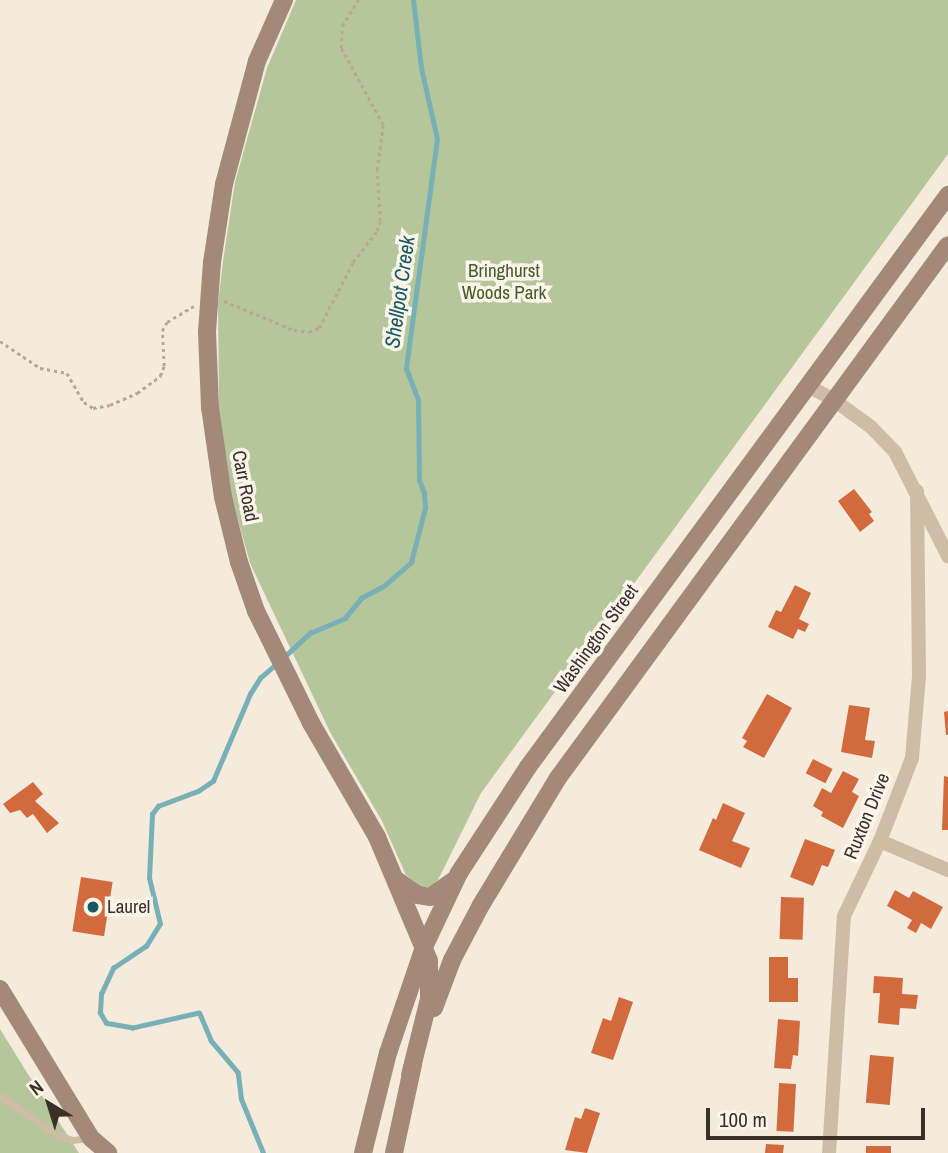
<!DOCTYPE html>
<html>
<head>
<meta charset="utf-8">
<style>
  body { margin:0 }
  #map { position:relative; width:948px; height:1153px; overflow:hidden; background:#f5ebdd; font-family:"Archivo Narrow",sans-serif }
  div>[style] { position:absolute }
  [style*='--x'] { left:calc(var(--x)*1px); top:calc(var(--y)*1px); width:calc(var(--w)*1px); rotate:calc(var(--a)*1deg) }
  .green>* { inset:0; background:#b5c69b }
  .stream>* { height:4.5px; margin:-2.25px; padding:0 2.25px; transform-origin:2.25px; border-radius:2.25px; background:#78b0b6 }
  .building>* { inset:0; background:#d36a3d; transform-origin:0 0 }
  .path>* { height:2.5px; margin-top:-1.25px; transform-origin:0; background:repeating-linear-gradient(90deg,#bba691 0 3.5px,transparent 0 7px) }
  .lane>* { height:7px; margin:-3.5px; padding:0 3.5px; transform-origin:3.5px; border-radius:3.5px; background:#cfbca7 }
  .street>* { height:14px; margin:-7px; padding:0 7px; transform-origin:7px; border-radius:7px; background:#cfbca7 }
  .secondary>* { height:18px; margin:-9px; padding:0 9px; transform-origin:9px; border-radius:9px; background:#a38a78 }
  .dots>* { width:19px; height:19px; translate:-50% -50%; box-sizing:border-box; border:4px solid #fcf5ea; border-radius:50% }
  span { translate:-50% -50%; white-space:nowrap; text-align:center; line-height:1.15; -webkit-text-stroke:7px #fcf5ea; paint-order:stroke }
  .park-label { font-size:19px; color:#465c29 }
  .street-label { font-size:19px; color:#3b2f28 }
  .poi-label { font-size:19px; color:#3b2f28 }
  .left { translate:0 -50%; text-align:left }
  .water-label { font-size:21px; color:#185862; font-style:italic }
  .north { position:absolute; left:14px; top:1069px; width:70px; height:70px; -webkit-text-stroke:5px #fcf5ea; paint-order:stroke; rotate:322deg; font-size:19px; font-weight:700; line-height:28px; text-align:center; color:#3b2f28 }
  .north::after { content:''; display:block; margin:auto; width:24px; height:32px; background:#3b2f28; clip-path:polygon(50% 0,100% 100%,50% 72%,0 100%) }
  .scale { position:absolute; left:706px; top:1108px; width:219px; height:32px; box-sizing:border-box; border:4px solid #3b2f28; border-top:0; padding-left:9px; font-size:21px; line-height:24px; white-space:nowrap; color:#3b2f28; -webkit-text-stroke:5px #fcf5ea; paint-order:stroke }
</style>
</head>
<body>
<div id="map">
  <div class="green">
    <div style="clip-path:polygon(296px 0,948px 0,948px 154px,481px 793px,438px 880px,431px 887px,421px 887px,406px 875px,382px 821px,330px 732px,250px 563px,230px 491px,219px 406px,218px 304px,223px 261px,235px 182px,267px 68px)"></div>
    <div style="clip-path:polygon(0 1029px,26px 1071px,79px 1153px,0 1153px)"></div>
  </div>
  <div class="stream">
    <div style="--x:283;--y:658;--w:37;--a:-43"></div>
    <div style="--x:310;--y:633;--w:38;--a:-23"></div>
    <div style="--x:345;--y:618;--w:26;--a:-51"></div>
    <div style="--x:361;--y:598;--w:27;--a:-28"></div>
    <div style="--x:385;--y:585;--w:35;--a:-41"></div>
    <div style="--x:411;--y:562;--w:56;--a:-75.5"></div>
    <div style="--x:425;--y:508;--w:15;--a:-94"></div>
    <div style="--x:424;--y:493;--w:14;--a:-111"></div>
    <div style="--x:419;--y:480;--w:80;--a:-90.7"></div>
    <div style="--x:418;--y:400;--w:34;--a:-111"></div>
    <div style="--x:406;--y:368;--w:231;--a:-82.3"></div>
    <div style="--x:437;--y:139;--w:73;--a:-102.7"></div>
    <div style="--x:421;--y:68;--w:68;--a:-96.7"></div>
    <div style="--x:263;--y:1153;--w:58;--a:-112.2"></div>
    <div style="--x:241;--y:1099;--w:26;--a:-97"></div>
    <div style="--x:238;--y:1073;--w:42;--a:-130.2"></div>
    <div style="--x:211;--y:1041;--w:30;--a:-113"></div>
    <div style="--x:199;--y:1013;--w:68;--a:167.2"></div>
    <div style="--x:133;--y:1028;--w:27;--a:-170"></div>
    <div style="--x:106;--y:1023;--w:12;--a:-121"></div>
    <div style="--x:100;--y:1013;--w:19;--a:-87"></div>
    <div style="--x:101;--y:994;--w:29;--a:-65"></div>
    <div style="--x:113;--y:968;--w:40;--a:-34"></div>
    <div style="--x:146;--y:946;--w:26;--a:-58"></div>
    <div style="--x:160;--y:924;--w:47;--a:-103.4"></div>
    <div style="--x:149;--y:878;--w:64;--a:-87.3"></div>
    <div style="--x:152;--y:814;--w:10;--a:-53"></div>
    <div style="--x:158;--y:806;--w:43;--a:-20.6"></div>
    <div style="--x:198;--y:791;--w:18;--a:-34"></div>
    <div style="--x:213;--y:781;--w:95;--a:-67"></div>
    <div style="--x:250;--y:694;--w:19;--a:-58"></div>
    <div style="--x:260;--y:678;--w:21;--a:-41"></div>
  </div>
  <div class="building">
    <div style="clip-path:polygon(854px 489px,872px 512px,869px 514px,874px 521px,860px 532px,838px 501px)"></div>
    <div style="clip-path:polygon(795px 585px,811px 593px,799px 619px,809px 624px,805px 632px,798px 629px,793px 639px,768px 627px,776px 610px,781px 612px)"></div>
    <div style="clip-path:polygon(767px 694px,792px 708px,764px 758px,743px 747px,747px 741px,742px 738px)"></div>
    <div style="clip-path:polygon(849px 705px,870px 708px,865px 740px,875px 741px,872px 758px,841px 752px)"></div>
    <div style="clip-path:polygon(948px 711px,948px 735px,946px 735px,944px 712px)"></div>
    <div style="left:813px;top:759px;width:22px;height:16px;rotate:27deg"></div>
    <div style="clip-path:polygon(843px 771px,859px 779px,852px 792px,859px 796px,843px 828px,821px 816px,823px 812px,813px 806px,822px 788px,831px 793px)"></div>
    <div style="clip-path:polygon(944px 776px,948px 777px,948px 830px,942px 830px)"></div>
    <div style="clip-path:polygon(33px 782px,43px 794px,35px 801px,59px 823px,47px 833px,33px 814px,27px 818px,20px 810px,10px 813px,3px 804px)"></div>
    <div style="clip-path:polygon(723px 803px,745px 813px,732px 841px,750px 848px,741px 868px,699px 850px,713px 818px,716px 820px)"></div>
    <div style="clip-path:polygon(805px 839px,835px 850px,828px 867px,822px 865px,813px 886px,790px 877px)"></div>
    <div style="left:81px;top:877px;width:32px;height:55px;rotate:9deg"></div>
    <div style="clip-path:polygon(895px 890px,909px 898px,913px 891px,943px 907px,931px 929px,921px 923px,916px 933px,907px 928px,912px 920px,887px 906px)"></div>
    <div style="left:781px;top:897px;width:23px;height:42px;rotate:2deg"></div>
    <div style="clip-path:polygon(769px 957px,788px 957px,788px 978px,798px 978px,798px 1002px,769px 1002px)"></div>
    <div style="clip-path:polygon(874px 976px,903px 978px,902px 994px,918px 995px,916px 1009px,900px 1008px,899px 1025px,878px 1023px,880px 993px,873px 993px)"></div>
    <div style="clip-path:polygon(619px 997px,633px 1002px,613px 1060px,591px 1053px,603px 1018px,611px 1021px)"></div>
    <div style="clip-path:polygon(778px 1019px,800px 1021px,798px 1056px,793px 1055px,791px 1069px,774px 1068px)"></div>
    <div style="left:870px;top:1055px;width:24px;height:48px;rotate:5deg"></div>
    <div style="left:779px;top:1083px;width:17px;height:48px;rotate:3deg"></div>
    <div style="clip-path:polygon(585px 1108px,600px 1113px,587px 1153px,565px 1150px,575px 1117px,581px 1119px)"></div>
    <div style="clip-path:polygon(766px 1144px,784px 1145px,783px 1153px,765px 1153px)"></div>
    <div style="left:866px;top:1146px;width:25px;height:7px"></div>
  </div>
  <div class="path">
    <div style="--x:224;--y:301;--w:76;--a:22.5"></div>
    <div style="--x:294;--y:330;--w:15;--a:8"></div>
    <div style="--x:309;--y:332;--w:11;--a:-22"></div>
    <div style="--x:319;--y:328;--w:74;--a:-62.7"></div>
    <div style="--x:353;--y:262;--w:39;--a:-52"></div>
    <div style="--x:377;--y:231;--w:10;--a:-73"></div>
    <div style="--x:380;--y:221;--w:51;--a:-93.4"></div>
    <div style="--x:377;--y:170;--w:45;--a:-82.4"></div>
    <div style="--x:383;--y:125;--w:88;--a:-118.6"></div>
    <div style="--x:341;--y:48;--w:22;--a:-87"></div>
    <div style="--x:342;--y:26;--w:31;--a:-58"></div>
    <div style="--x:0;--y:341;--w:48;--a:34"></div>
    <div style="--x:40;--y:368;--w:27;--a:10"></div>
    <div style="--x:67;--y:373;--w:34;--a:60"></div>
    <div style="--x:84;--y:402;--w:11;--a:34"></div>
    <div style="--x:93;--y:408;--w:17;--a:-10"></div>
    <div style="--x:110;--y:405;--w:30;--a:-24"></div>
    <div style="--x:137;--y:393;--w:29;--a:-36"></div>
    <div style="--x:160;--y:376;--w:11;--a:-68"></div>
    <div style="--x:164;--y:366;--w:35;--a:-93"></div>
    <div style="--x:162;--y:331;--w:10;--a:-61"></div>
    <div style="--x:167;--y:322;--w:31;--a:-31"></div>
  </div>
  <div class="lane">
    <div style="--x:0;--y:1096;--w:68;--a:34.2"></div>
    <div style="--x:56;--y:1134;--w:17;--a:21"></div>
    <div style="--x:72;--y:1140;--w:18;--a:-6"></div>
  </div>
  <div class="street">
    <div style="--x:808;--y:386;--w:30;--a:28"></div>
    <div style="--x:834;--y:400;--w:46;--a:36.1"></div>
    <div style="--x:871;--y:427;--w:35;--a:46"></div>
    <div style="--x:895;--y:452;--w:117;--a:63"></div>
    <div style="--x:880;--y:841;--w:74;--a:23.1"></div>
    <div style="--x:829;--y:1153;--w:237;--a:-86.4"></div>
    <div style="--x:844;--y:916;--w:83;--a:-64.4"></div>
    <div style="--x:880;--y:841;--w:89;--a:-68.9"></div>
    <div style="--x:912;--y:758;--w:81;--a:-85.1"></div>
    <div style="--x:919;--y:677;--w:186;--a:-90.6"></div>
  </div>
  <div class="secondary">
    <div style="--x:284;--y:0;--w:67;--a:113.9"></div>
    <div style="--x:257;--y:61;--w:127;--a:105"></div>
    <div style="--x:224;--y:184;--w:79;--a:98.7"></div>
    <div style="--x:212;--y:262;--w:70;--a:94.1"></div>
    <div style="--x:207;--y:332;--w:75;--a:87.7"></div>
    <div style="--x:210;--y:407;--w:91;--a:81.8"></div>
    <div style="--x:223;--y:497;--w:67;--a:76.2"></div>
    <div style="--x:239;--y:562;--w:52;--a:70.9"></div>
    <div style="--x:256;--y:611;--w:125;--a:63.8"></div>
    <div style="--x:311;--y:723;--w:132;--a:59.9"></div>
    <div style="--x:377;--y:837;--w:134;--a:67.2"></div>
    <div style="--x:429;--y:961;--w:38;--a:90"></div>
    <div style="--x:429;--y:999;--w:78;--a:104"></div>
    <div style="--x:398;--y:881;--w:24;--a:35"></div>
    <div style="--x:418;--y:895;--w:12;--a:9"></div>
    <div style="--x:430;--y:897;--w:29;--a:-35"></div>
    <div style="--x:0;--y:989;--w:175;--a:58.6"></div>
    <div style="--x:91;--y:1138;--w:23;--a:41"></div>
    <div style="--x:434;--y:1008;--w:51;--a:-69.4"></div>
    <div style="--x:452;--y:960;--w:62;--a:-62.2"></div>
    <div style="--x:481;--y:905;--w:149;--a:-58.8"></div>
    <div style="--x:558;--y:778;--w:660;--a:-53.81"></div>
    <div style="--x:363;--y:1153;--w:103;--a:-76"></div>
    <div style="--x:388;--y:1053;--w:112;--a:-71.2"></div>
    <div style="--x:424;--y:947;--w:82;--a:-64.7"></div>
    <div style="--x:459;--y:873;--w:126;--a:-56.9"></div>
    <div style="--x:528;--y:767;--w:710;--a:-53.71"></div>
    <div style="--x:394;--y:1153;--w:91;--a:-77.9"></div>
  </div>
  <div class="dots">
    <div style="left:93px;top:907px;background:#185862"></div>
  </div>
  <div class="park-label">
    <span style="left:504px;top:282px">Bringhurst<br>Woods Park</span>
  </div>
  <div class="street-label">
    <span style="left:245px;top:486px;rotate:79deg">Carr Road</span>
    <span style="left:596px;top:639px;rotate:-54deg">Washington Street</span>
    <span style="left:867px;top:816px;rotate:-68deg">Ruxton Drive</span>
  </div>
  <div class="poi-label">
    <span class="left" style="left:107px;top:907px">Laurel</span>
  </div>
  <div class="water-label">
    <span style="left:400px;top:292px;rotate:-82deg">Shellpot Creek</span>
  </div>
  <div class="north">N</div>
  <div class="scale">100 m</div>
</div>
</body>
</html>
